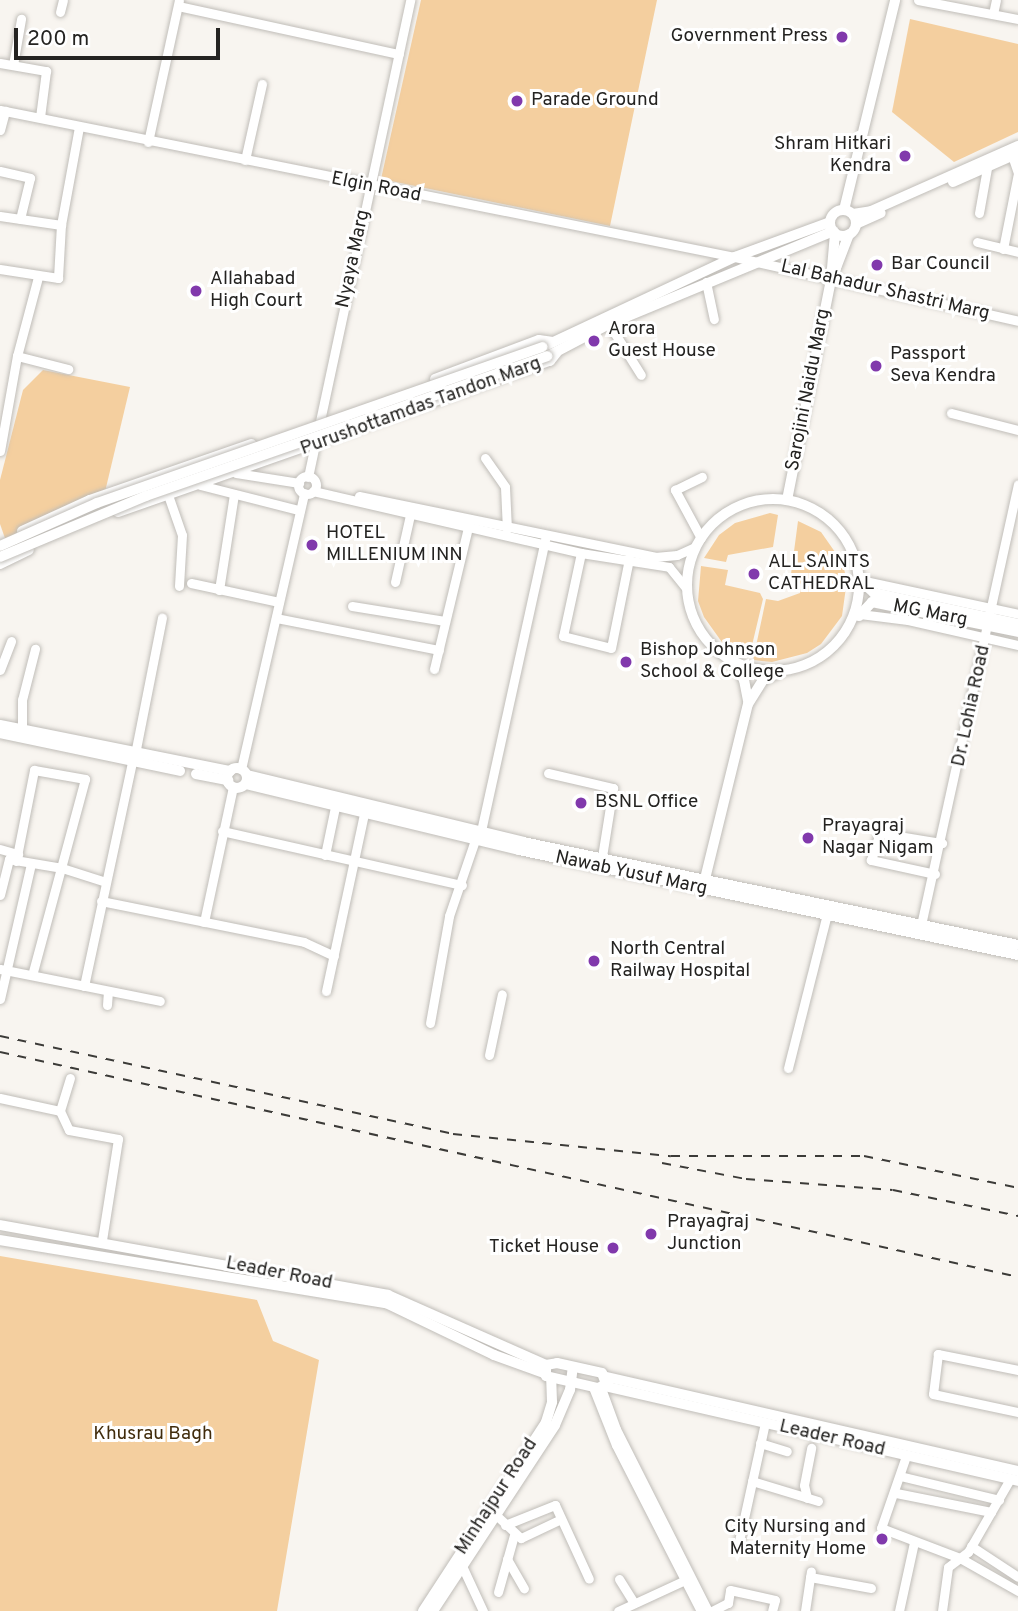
<!DOCTYPE html>
<html>
<head>
<meta charset="utf-8">
<style>
  body { margin:0 }
  #map { position:relative; width:1018px; height:1611px; overflow:hidden; background:#f8f5f0; font-family:Overpass,sans-serif }
  div>[style] { position:absolute }
  [style*='--x'] { left:calc(var(--x)*1px); top:calc(var(--y)*1px); width:calc(var(--w)*1px); rotate:calc(var(--a)*1deg) }
  .green>* { inset:0; background:#f4cf9f }
  .roads { filter:drop-shadow(0 0 2px #c0bdb8) drop-shadow(0 0 2px #c0bdb8) }
  .minor>* { height:9px; margin:-4.5px; padding:0 4.5px; transform-origin:4.5px; border-radius:4.5px; background:#fff }
  .minor>.ring { margin:-4.5px; padding:0; box-sizing:content-box; background:none; border:9px solid #fff; border-radius:50% }
  .major>* { height:10px; margin:-5px; padding:0 5px; transform-origin:5px; border-radius:5px; background:#fff }
  .major>.ring { margin:-5px; padding:0; box-sizing:content-box; background:none; border:10px solid #fff; border-radius:50% }
  .rail>* { height:2px; margin-top:-1px; transform-origin:0; background:repeating-linear-gradient(90deg,#3c3b38 0 9px,transparent 0 18px) }
  .bridges { filter:drop-shadow(0 0 2px #c0bdb8) drop-shadow(0 0 2px #c0bdb8) }
  .major-bridge>* { height:10px; margin:-5px; padding:0 5px; transform-origin:5px; border-radius:5px; background:#fff }
  .dots>* { width:19px; height:19px; translate:-50% -50%; box-sizing:border-box; border:4px solid #fff; border-radius:50% }
  span { translate:-50% -50%; white-space:nowrap; text-align:center; line-height:1.15; -webkit-text-stroke:6px #fff; paint-order:stroke }
  .poi-label { font-size:19px; color:#242321 }
  .right { translate:-100% -50%; text-align:right }
  .left { translate:0 -50%; text-align:left }
  .street-label { font-size:19px; color:#242321 }
  .park-label { font-size:19px; color:#412c0c }
  .scale { position:absolute; left:14px; top:28px; width:206px; height:32px; box-sizing:border-box; border:4px solid #242321; border-top:0; padding-left:9px; font-size:21px; line-height:24px; white-space:nowrap; color:#242321; -webkit-text-stroke:5px #fff; paint-order:stroke }
</style>
</head>
<body>
<div id="map">
  <div class="green">
    <div style="clip-path:polygon(421px 0,657px 0,610px 226px,381px 179px)"></div>
    <div style="clip-path:polygon(910px 19px,1018px 44px,1018px 132px,954px 162px,892px 112px)"></div>
    <div style="clip-path:polygon(43px 370px,130px 387px,104px 496px,6px 541px,0 524px,0 480px,23px 390px)"></div>
    <div style="clip-path:polygon(770px 513px,778px 515px,773px 547px,728px 555px,726px 562px,704px 558px,719px 535px,735px 523px)"></div>
    <div style="clip-path:polygon(798px 521px,821px 532px,842px 562px,847px 580px,842px 616px,821px 644px,807px 653px,772px 662px,753px 660px,766px 599px,778px 601px,800px 593px,802px 585px,791px 574px)"></div>
    <div style="clip-path:polygon(701px 566px,728px 570px,725px 585px,760px 593px,763px 599px,749px 658px,724px 645px,704px 617px,698px 601px)"></div>
    <div style="clip-path:polygon(0 1256px,257px 1300px,273px 1341px,319px 1360px,277px 1611px,0 1611px)"></div>
  </div>
  <div class="roads">
    <div class="minor">
      <div style="--x:918;--y:0;--w:102;--a:10.8"></div>
      <div style="--x:178;--y:6;--w:226;--a:12.3"></div>
      <div style="--x:60;--y:12;--w:12;--a:-76"></div>
      <div style="--x:993;--y:14;--w:14;--a:-78"></div>
      <div style="--x:0;--y:63;--w:47;--a:9.9"></div>
      <div style="--x:46;--y:71;--w:46;--a:97.4"></div>
      <div style="--x:13;--y:65;--w:47;--a:-80.1"></div>
      <div style="--x:0;--y:110;--w:750;--a:11.31"></div>
      <div style="--x:735;--y:257;--w:290;--a:12.7"></div>
      <div style="--x:0;--y:130;--w:20;--a:-75"></div>
      <div style="--x:148;--y:142;--w:145;--a:-77.7"></div>
      <div style="--x:245;--y:160;--w:78;--a:-77.4"></div>
      <div style="--x:0;--y:171;--w:31;--a:13"></div>
      <div style="--x:30;--y:178;--w:42;--a:103.7"></div>
      <div style="--x:979;--y:213;--w:46;--a:-79.9"></div>
      <div style="--x:0;--y:216;--w:62;--a:8.4"></div>
      <div style="--x:977;--y:242;--w:42;--a:13.7"></div>
      <div style="--x:1003;--y:249;--w:77;--a:-78.8"></div>
      <div style="--x:1018;--y:173;--w:18;--a:-109"></div>
      <div style="--x:0;--y:269;--w:59;--a:8.8"></div>
      <div style="--x:58;--y:278;--w:53;--a:-86.8"></div>
      <div style="--x:61;--y:225;--w:100;--a:-79.6"></div>
      <div style="--x:706;--y:282;--w:38;--a:78"></div>
      <div style="--x:609;--y:324;--w:60;--a:57.9"></div>
      <div style="--x:17;--y:356;--w:53;--a:14.3"></div>
      <div style="--x:951;--y:413;--w:69;--a:14.2"></div>
      <div style="--x:0;--y:451;--w:97;--a:-79.9"></div>
      <div style="--x:17;--y:356;--w:82;--a:-75.1"></div>
      <div style="--x:485;--y:458;--w:35;--a:55"></div>
      <div style="--x:505;--y:487;--w:42;--a:87.3"></div>
      <div style="--x:236;--y:473;--w:64;--a:9"></div>
      <div class="ring" style="left:298px;top:476px;width:9px;height:9px"></div>
      <div style="--x:308;--y:477;--w:488;--a:-77.9"></div>
      <div style="--x:200;--y:485;--w:102;--a:14.2"></div>
      <div style="--x:313;--y:491;--w:275;--a:13"></div>
      <div style="--x:581;--y:553;--w:89;--a:9"></div>
      <div style="--x:669;--y:567;--w:27;--a:51"></div>
      <div style="--x:168;--y:495;--w:42;--a:70.7"></div>
      <div style="--x:182;--y:535;--w:51;--a:93.4"></div>
      <div style="--x:359;--y:496;--w:302;--a:11.6"></div>
      <div style="--x:655;--y:557;--w:22;--a:-5"></div>
      <div style="--x:677;--y:555;--w:20;--a:-24"></div>
      <div style="--x:701;--y:538;--w:55;--a:-118.4"></div>
      <div style="--x:675;--y:490;--w:30;--a:-26"></div>
      <div style="--x:581;--y:553;--w:85;--a:102.2"></div>
      <div style="--x:563;--y:636;--w:49;--a:14"></div>
      <div style="--x:611;--y:648;--w:91;--a:-78.6"></div>
      <div style="--x:860;--y:580;--w:162;--a:12.1"></div>
      <div style="--x:395;--y:582;--w:69;--a:-77.4"></div>
      <div style="--x:191;--y:583;--w:90;--a:12.2"></div>
      <div style="--x:219;--y:590;--w:97;--a:-81.1"></div>
      <div style="--x:352;--y:606;--w:94;--a:9.2"></div>
      <div style="--x:860;--y:614;--w:48;--a:7.1"></div>
      <div style="--x:908;--y:620;--w:113;--a:12.8"></div>
      <div style="--x:276;--y:618;--w:166;--a:11.1"></div>
      <div style="--x:434;--y:669;--w:150;--a:-76.5"></div>
      <div style="--x:0;--y:670;--w:31;--a:-69"></div>
      <div style="--x:22;--y:729;--w:29;--a:-90"></div>
      <div style="--x:22;--y:700;--w:53;--a:-75.7"></div>
      <div style="--x:135;--y:754;--w:139;--a:-78.8"></div>
      <div style="--x:241;--y:769;--w:283;--a:-77.1"></div>
      <div style="--x:548;--y:773;--w:67;--a:13"></div>
      <div style="--x:613;--y:788;--w:70;--a:99.1"></div>
      <div style="--x:222;--y:831;--w:246;--a:12.7"></div>
      <div style="--x:481;--y:831;--w:299;--a:-77.6"></div>
      <div style="--x:0;--y:849;--w:19;--a:16"></div>
      <div style="--x:325;--y:855;--w:49;--a:-78.2"></div>
      <div style="--x:16;--y:861;--w:93;--a:-78.8"></div>
      <div style="--x:34;--y:770;--w:52;--a:10"></div>
      <div style="--x:85;--y:779;--w:203;--a:105.1"></div>
      <div style="--x:935;--y:874;--w:66;--a:-167.7"></div>
      <div style="--x:871;--y:860;--w:28;--a:-72"></div>
      <div style="--x:880;--y:833;--w:63;--a:9.2"></div>
      <div style="--x:0;--y:895;--w:37;--a:-76"></div>
      <div style="--x:9;--y:859;--w:54;--a:9.6"></div>
      <div style="--x:62;--y:868;--w:46;--a:17.7"></div>
      <div style="--x:101;--y:901;--w:207;--a:11.4"></div>
      <div style="--x:304;--y:942;--w:33;--a:25"></div>
      <div style="--x:204;--y:922;--w:138;--a:-77.9"></div>
      <div style="--x:921;--y:925;--w:451;--a:-77.6"></div>
      <div style="--x:0;--y:969;--w:163;--a:11.3"></div>
      <div style="--x:84;--y:986;--w:229;--a:-77.9"></div>
      <div style="--x:326;--y:991;--w:181;--a:-77.9"></div>
      <div style="--x:0;--y:999;--w:139;--a:-77.1"></div>
      <div style="--x:107;--y:1005;--w:14;--a:-86"></div>
      <div style="--x:430;--y:1023;--w:109;--a:-79.9"></div>
      <div style="--x:449;--y:916;--w:80;--a:-71.1"></div>
      <div style="--x:489;--y:1055;--w:62;--a:-78"></div>
      <div style="--x:788;--y:1068;--w:159;--a:-75.8"></div>
      <div style="--x:70;--y:1078;--w:34;--a:107"></div>
      <div style="--x:60;--y:1111;--w:21;--a:65"></div>
      <div style="--x:69;--y:1130;--w:50;--a:10.4"></div>
      <div style="--x:118;--y:1139;--w:102;--a:99"></div>
      <div style="--x:0;--y:1098;--w:61;--a:12.2"></div>
      <div style="--x:1018;--y:1370;--w:82;--a:-168.7"></div>
      <div style="--x:938;--y:1354;--w:40;--a:97.1"></div>
      <div style="--x:933;--y:1394;--w:87;--a:12"></div>
      <div style="--x:593;--y:1387;--w:62;--a:68.4"></div>
      <div style="--x:616;--y:1445;--w:186;--a:62.9"></div>
      <div style="--x:601;--y:1388;--w:44;--a:69.9"></div>
      <div style="--x:616;--y:1429;--w:204;--a:63.2"></div>
      <div style="--x:760;--y:1443;--w:28;--a:17"></div>
      <div style="--x:906;--y:1456;--w:76;--a:109.1"></div>
      <div style="--x:881;--y:1528;--w:85;--a:20.8"></div>
      <div style="--x:960;--y:1558;--w:67;--a:29.6"></div>
      <div style="--x:900;--y:1476;--w:102;--a:13.6"></div>
      <div style="--x:752;--y:1481;--w:69;--a:16.9"></div>
      <div style="--x:896;--y:1493;--w:97;--a:11.3"></div>
      <div style="--x:807;--y:1498;--w:13;--a:-103"></div>
      <div style="--x:804;--y:1485;--w:38;--a:-79"></div>
      <div style="--x:496;--y:1515;--w:34;--a:43"></div>
      <div style="--x:521;--y:1538;--w:42;--a:-25.3"></div>
      <div style="--x:505;--y:1525;--w:54;--a:-21.8"></div>
      <div style="--x:555;--y:1505;--w:81;--a:65.3"></div>
      <div style="--x:739;--y:1541;--w:121;--a:-77.6"></div>
      <div style="--x:971;--y:1546;--w:56;--a:33.4"></div>
      <div style="--x:507;--y:1559;--w:34;--a:60"></div>
      <div style="--x:462;--y:1566;--w:50;--a:65"></div>
      <div style="--x:810;--y:1577;--w:62;--a:10.2"></div>
      <div style="--x:619;--y:1579;--w:28;--a:58"></div>
      <div style="--x:498;--y:1592;--w:59;--a:-74.3"></div>
      <div style="--x:618;--y:1611;--w:74;--a:-24.8"></div>
      <div style="--x:712;--y:1611;--w:18;--a:-27"></div>
      <div style="--x:728;--y:1603;--w:13;--a:-81"></div>
      <div style="--x:730;--y:1590;--w:46;--a:12.5"></div>
      <div style="--x:775;--y:1600;--w:11;--a:105"></div>
      <div style="--x:805;--y:1611;--w:40;--a:-81.5"></div>
      <div style="--x:899;--y:1611;--w:71;--a:-77.7"></div>
      <div style="--x:942;--y:1611;--w:44;--a:-82.2"></div>
      <div style="--x:948;--y:1567;--w:25;--a:-37"></div>
      <div style="--x:968;--y:1552;--w:84;--a:-60.1"></div>
    </div>
    <div class="major">
      <div style="--x:953;--y:182;--w:71;--a:-24"></div>
      <div class="ring" style="left:830px;top:210px;width:16px;height:16px"></div>
      <div style="--x:844;--y:210;--w:216;--a:-76.3"></div>
      <div style="--x:853;--y:214;--w:18;--a:-9"></div>
      <div style="--x:871;--y:211;--w:161;--a:-23.9"></div>
      <div style="--x:856;--y:224;--w:27;--a:-24"></div>
      <div style="--x:836;--y:268;--w:36;--a:-69"></div>
      <div style="--x:547;--y:345;--w:208;--a:-25.1"></div>
      <div style="--x:735;--y:257;--w:101;--a:-20.2"></div>
      <div style="--x:550;--y:355;--w:67;--a:-27.7"></div>
      <div style="--x:609;--y:324;--w:243;--a:-22.5"></div>
      <div style="--x:435;--y:379;--w:111;--a:-20.6"></div>
      <div style="--x:539;--y:340;--w:14;--a:8"></div>
      <div class="ring" style="left:687px;top:499px;width:162px;height:162px"></div>
      <div style="--x:787;--y:500;--w:224;--a:-78.7"></div>
      <div style="--x:831;--y:280;--w:47;--a:-85.1"></div>
      <div style="--x:118;--y:512;--w:458;--a:-19.3"></div>
      <div style="--x:550;--y:361;--w:11;--a:-52"></div>
      <div style="--x:22;--y:531;--w:75;--a:-24.5"></div>
      <div style="--x:90;--y:500;--w:171;--a:-19.1"></div>
      <div style="--x:0;--y:564;--w:32;--a:-26"></div>
      <div style="--x:860;--y:580;--w:19;--a:43"></div>
      <div style="--x:874;--y:593;--w:147;--a:12.1"></div>
      <div style="--x:859;--y:616;--w:19;--a:-47"></div>
      <div style="--x:872;--y:602;--w:149;--a:11.6"></div>
      <div style="--x:733;--y:661;--w:22;--a:60"></div>
      <div style="--x:744;--y:680;--w:21;--a:79"></div>
      <div style="--x:0;--y:725;--w:235;--a:11.3"></div>
      <div style="--x:0;--y:733;--w:184;--a:11.9"></div>
      <div class="ring" style="left:227px;top:768px;width:10px;height:10px"></div>
      <div style="--x:196;--y:774;--w:33;--a:11"></div>
      <div style="--x:247;--y:775;--w:284;--a:13.6"></div>
      <div style="--x:523;--y:842;--w:506;--a:11.75"></div>
      <div style="--x:246;--y:784;--w:281;--a:13.6"></div>
      <div style="--x:519;--y:850;--w:510;--a:11.88"></div>
      <div style="--x:703;--y:887;--w:188;--a:-76.2"></div>
      <div style="--x:748;--y:704;--w:28;--a:-58"></div>
      <div style="--x:763;--y:680;--w:19;--a:-25"></div>
      <div style="--x:0;--y:1225;--w:394;--a:10.2"></div>
      <div style="--x:388;--y:1295;--w:173;--a:23.9"></div>
      <div style="--x:0;--y:1240;--w:391;--a:9.3"></div>
      <div style="--x:386;--y:1303;--w:120;--a:25.7"></div>
      <div style="--x:494;--y:1355;--w:53;--a:19.8"></div>
      <div style="--x:557;--y:1363;--w:46;--a:12.5"></div>
      <div style="--x:602;--y:1373;--w:12;--a:70"></div>
      <div style="--x:606;--y:1384;--w:9;--a:153"></div>
      <div style="--x:598;--y:1388;--w:53;--a:-167"></div>
      <div style="--x:546;--y:1376;--w:11;--a:-90"></div>
      <div style="--x:546;--y:1365;--w:11;--a:-10"></div>
      <div style="--x:607;--y:1377;--w:422;--a:12.9"></div>
      <div style="--x:604;--y:1386;--w:425;--a:12.9"></div>
      <div style="--x:423;--y:1611;--w:225;--a:-56.9"></div>
      <div style="--x:546;--y:1422;--w:21;--a:-73"></div>
      <div style="--x:552;--y:1402;--w:24;--a:-92"></div>
      <div style="--x:433;--y:1611;--w:222;--a:-56.7"></div>
      <div style="--x:555;--y:1425;--w:38;--a:-67"></div>
      <div style="--x:570;--y:1390;--w:23;--a:-83"></div>
    </div>
  </div>
  <div class="rail">
    <div style="--x:0;--y:1036;--w:463;--a:12.2"></div>
    <div style="--x:453;--y:1134;--w:219;--a:5.8"></div>
    <div style="--x:671;--y:1156;--w:193;--a:0"></div>
    <div style="--x:864;--y:1156;--w:157;--a:11.7"></div>
    <div style="--x:0;--y:1052;--w:1043;--a:12.46"></div>
    <div style="--x:662;--y:1163;--w:86;--a:10.8"></div>
    <div style="--x:746;--y:1179;--w:147;--a:4.3"></div>
    <div style="--x:893;--y:1190;--w:128;--a:11.7"></div>
  </div>
  <div class="bridges">
    <div class="major-bridge">
      <div style="--x:0;--y:546;--w:106;--a:-23.9"></div>
      <div style="--x:97;--y:503;--w:472;--a:-19.3"></div>
      <div style="--x:0;--y:557;--w:158;--a:-22.7"></div>
      <div style="--x:146;--y:496;--w:425;--a:-19.2"></div>
    </div>
  </div>
  <div class="dots">
    <div style="left:842px;top:37px;background:#8139ac"></div>
    <div style="left:517px;top:101px;background:#8139ac"></div>
    <div style="left:905px;top:156px;background:#8139ac"></div>
    <div style="left:877px;top:265px;background:#8139ac"></div>
    <div style="left:196px;top:291px;background:#8139ac"></div>
    <div style="left:594px;top:341px;background:#8139ac"></div>
    <div style="left:876px;top:366px;background:#8139ac"></div>
    <div style="left:312px;top:545px;background:#8139ac"></div>
    <div style="left:754px;top:574px;background:#8139ac"></div>
    <div style="left:626px;top:662px;background:#8139ac"></div>
    <div style="left:581px;top:803px;background:#8139ac"></div>
    <div style="left:808px;top:838px;background:#8139ac"></div>
    <div style="left:594px;top:961px;background:#8139ac"></div>
    <div style="left:651px;top:1234px;background:#8139ac"></div>
    <div style="left:613px;top:1248px;background:#8139ac"></div>
    <div style="left:882px;top:1539px;background:#8139ac"></div>
  </div>
  <div class="poi-label">
    <span class="right" style="left:828px;top:37px">Government Press</span>
    <span class="left" style="left:531px;top:101px">Parade Ground</span>
    <span class="right" style="left:891px;top:156px">Shram Hitkari<br>Kendra</span>
    <span class="left" style="left:891px;top:265px">Bar Council</span>
    <span class="left" style="left:210px;top:291px">Allahabad<br>High Court</span>
    <span class="left" style="left:608px;top:341px">Arora<br>Guest House</span>
    <span class="left" style="left:890px;top:366px">Passport<br>Seva Kendra</span>
    <span class="left" style="left:326px;top:545px">HOTEL<br>MILLENIUM INN</span>
    <span class="left" style="left:768px;top:574px">ALL SAINTS<br>CATHEDRAL</span>
    <span class="left" style="left:640px;top:662px">Bishop Johnson<br>School &amp; College</span>
    <span class="left" style="left:595px;top:803px">BSNL Office</span>
    <span class="left" style="left:822px;top:838px">Prayagraj<br>Nagar Nigam</span>
    <span class="left" style="left:610px;top:961px">North Central<br>Railway Hospital</span>
    <span class="left" style="left:667px;top:1234px">Prayagraj<br>Junction</span>
    <span class="right" style="left:599px;top:1248px">Ticket House</span>
    <span class="right" style="left:866px;top:1539px">City Nursing and<br>Maternity Home</span>
  </div>
  <div class="street-label">
    <span style="left:376px;top:188px;rotate:11deg">Elgin Road</span>
    <span style="left:354px;top:259px;rotate:-78deg">Nyaya Marg</span>
    <span style="left:885px;top:291px;rotate:13deg">Lal Bahadur Shastri Marg</span>
    <span style="left:809px;top:390px;rotate:-79deg">Sarojini Naidu Marg</span>
    <span style="left:421px;top:407px;rotate:-20deg">Purushottamdas Tandon Marg</span>
    <span style="left:930px;top:614px;rotate:11deg">MG Marg</span>
    <span style="left:972px;top:706px;rotate:-78deg">Dr. Lohia Road</span>
    <span style="left:631px;top:874px;rotate:12deg">Nawab Yusuf Marg</span>
    <span style="left:279px;top:1274px;rotate:11deg">Leader Road</span>
    <span style="left:832px;top:1439px;rotate:13deg">Leader Road</span>
    <span style="left:497px;top:1497px;rotate:-57deg">Minhajpur Road</span>
  </div>
  <div class="park-label">
    <span style="left:153px;top:1435px">Khusrau Bagh</span>
  </div>
  <div class="scale">200 m</div>
</div>
</body>
</html>
